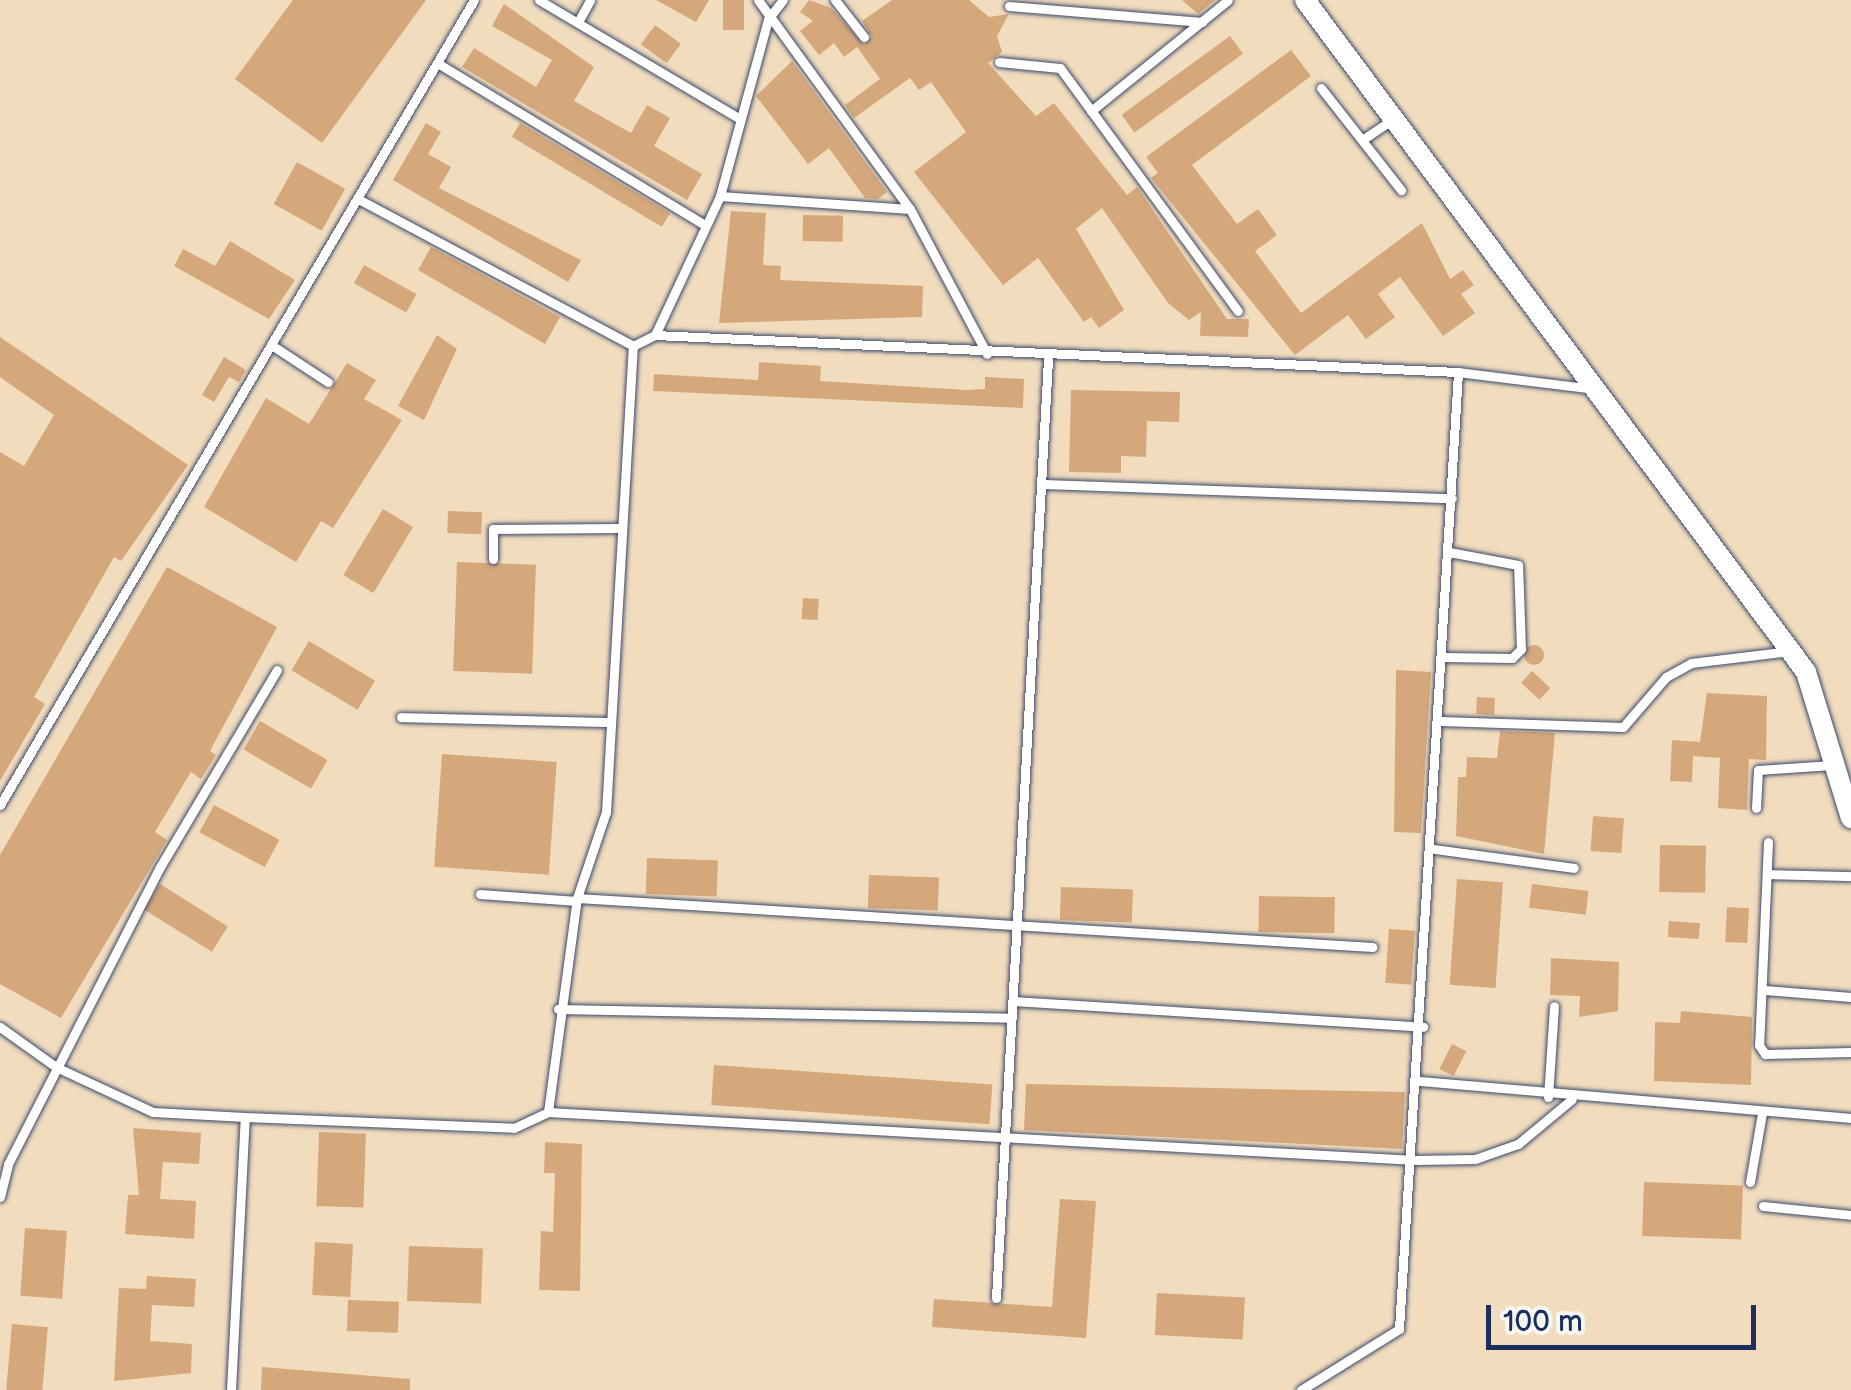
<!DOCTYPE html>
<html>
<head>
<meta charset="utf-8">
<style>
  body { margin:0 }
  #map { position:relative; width:1851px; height:1390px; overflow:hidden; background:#f1dcbe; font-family:"Balsamiq Sans",sans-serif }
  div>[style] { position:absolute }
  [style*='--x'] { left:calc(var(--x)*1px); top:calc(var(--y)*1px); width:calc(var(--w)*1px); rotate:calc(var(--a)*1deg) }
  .building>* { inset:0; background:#d5a87c; transform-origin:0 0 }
  .round { border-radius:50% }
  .roads { filter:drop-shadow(0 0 2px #3b496c) drop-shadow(0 0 2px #3b496c) }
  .service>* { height:9px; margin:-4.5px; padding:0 4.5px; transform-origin:4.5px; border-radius:4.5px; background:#fff }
  .tertiary>* { height:20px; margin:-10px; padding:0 10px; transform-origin:10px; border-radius:10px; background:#fff }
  span { translate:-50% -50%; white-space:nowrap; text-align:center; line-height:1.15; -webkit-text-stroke:8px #f6f6f2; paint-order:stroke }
  .scale { position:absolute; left:1486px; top:1305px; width:270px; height:45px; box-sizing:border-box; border:5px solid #1b2f5e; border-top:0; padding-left:12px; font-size:30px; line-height:35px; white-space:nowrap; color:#1b2f5e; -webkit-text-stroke:8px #f6f6f2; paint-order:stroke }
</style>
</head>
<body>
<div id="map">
  <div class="building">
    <div style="clip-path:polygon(293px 0,426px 0,322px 143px,235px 79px)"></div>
    <div style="clip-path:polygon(656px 0,709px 0,696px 22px)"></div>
    <div style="left:723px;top:0;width:21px;height:30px"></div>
    <div style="clip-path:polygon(809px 0,831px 8px,864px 45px,872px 37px,862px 21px,892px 0,969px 0,989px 17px,1009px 14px,997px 36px,1002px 52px,988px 63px,1036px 116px,1054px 103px,1127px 195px,1137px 187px,1227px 319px,1249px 319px,1248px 337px,1200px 336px,1201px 312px,1189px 320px,1168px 303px,1102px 208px,1076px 229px,1124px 310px,1099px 328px,1091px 317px,1084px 322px,1038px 258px,1003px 285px,914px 172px,966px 132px,931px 82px,919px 90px,910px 78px,854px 118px,845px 105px,880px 79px,857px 47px,844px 57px,834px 43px,819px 55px,800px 31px,813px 21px,800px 12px)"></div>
    <div style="clip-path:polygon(1182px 0,1215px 0,1198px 14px)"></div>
    <div style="clip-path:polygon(504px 4px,594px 67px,574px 101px,631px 133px,647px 105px,670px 118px,654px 146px,702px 174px,687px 200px,462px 67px,474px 48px,536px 87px,552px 60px,492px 26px)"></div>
    <div style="left:655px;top:25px;width:32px;height:24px;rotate:36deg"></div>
    <div style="left:1230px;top:36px;width:22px;height:134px;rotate:54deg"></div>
    <div style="clip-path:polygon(1291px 50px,1311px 76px,1192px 165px,1237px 224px,1258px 209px,1277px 235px,1255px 251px,1301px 313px,1422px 223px,1450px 279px,1463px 270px,1474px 285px,1461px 294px,1475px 313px,1443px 336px,1400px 277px,1378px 294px,1395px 317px,1366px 339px,1348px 315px,1295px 355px,1151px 178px,1158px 173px,1146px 157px)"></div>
    <div style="clip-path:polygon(792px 61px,887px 192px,878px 199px,865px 198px,829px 148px,808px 164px,756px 96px)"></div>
    <div style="clip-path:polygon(426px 123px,441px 132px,428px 154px,451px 167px,439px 188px,581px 260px,568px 282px,393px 180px)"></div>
    <div style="left:520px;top:123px;width:175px;height:16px;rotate:31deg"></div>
    <div style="left:297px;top:162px;width:55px;height:48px;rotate:29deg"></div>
    <div style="clip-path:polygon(731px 211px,766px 213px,763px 265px,781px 266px,780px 280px,923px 286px,922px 317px,719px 323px)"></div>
    <div style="left:803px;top:215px;width:40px;height:26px;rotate:1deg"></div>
    <div style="clip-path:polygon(230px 241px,295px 280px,269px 319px,174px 266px,183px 249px,215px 266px)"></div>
    <div style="clip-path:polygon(431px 247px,560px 317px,545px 344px,418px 270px)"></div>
    <div style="left:364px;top:265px;width:60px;height:21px;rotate:29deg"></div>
    <div style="clip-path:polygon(437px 335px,457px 349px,424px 420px,398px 406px)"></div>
    <div style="clip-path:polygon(0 337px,188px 465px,121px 561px,114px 557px,34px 697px,45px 704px,0 781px,0 452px,24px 466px,54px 415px,0 377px)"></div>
    <div style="clip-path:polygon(224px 357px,246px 370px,239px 382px,229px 377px,214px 402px,202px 395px)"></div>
    <div style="clip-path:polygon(759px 362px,821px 366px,820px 381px,967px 390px,985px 389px,985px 377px,1024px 379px,1023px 408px,653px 391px,654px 374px,758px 380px)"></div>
    <div style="clip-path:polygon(347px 363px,376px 380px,364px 399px,402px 420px,333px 528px,321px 521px,296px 562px,204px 507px,266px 398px,309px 424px)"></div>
    <div style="clip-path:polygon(1071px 390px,1180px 392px,1179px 422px,1147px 421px,1146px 457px,1121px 456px,1121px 473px,1069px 472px)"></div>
    <div style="left:383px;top:509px;width:35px;height:77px;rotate:31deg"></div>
    <div style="left:448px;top:511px;width:34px;height:22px;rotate:2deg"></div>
    <div style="left:457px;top:562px;width:79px;height:109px;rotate:2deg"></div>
    <div style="clip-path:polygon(167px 567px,277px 627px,210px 751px,216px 755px,201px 779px,191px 772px,155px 832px,167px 840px,61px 1018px,0 984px,0 855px)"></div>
    <div style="left:803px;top:598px;width:16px;height:21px;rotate:4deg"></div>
    <div style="left:309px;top:641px;width:77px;height:34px;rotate:31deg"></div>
    <div class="round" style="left:1524px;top:645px;width:20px;height:20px"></div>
    <div style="clip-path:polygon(1396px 670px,1431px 672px,1421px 833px,1394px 832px)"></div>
    <div style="left:1532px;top:671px;width:25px;height:16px;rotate:43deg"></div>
    <div style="clip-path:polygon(1707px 693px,1767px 696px,1766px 760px,1749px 759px,1747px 810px,1718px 808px,1720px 758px,1693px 756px,1692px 782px,1670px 781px,1672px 740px,1700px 742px)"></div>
    <div style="left:1477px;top:697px;width:18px;height:17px;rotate:3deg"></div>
    <div style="left:260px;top:721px;width:78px;height:33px;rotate:30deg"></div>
    <div style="clip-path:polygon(1500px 731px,1555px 733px,1544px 854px,1456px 836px,1458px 777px,1466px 777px,1467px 757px,1497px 758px)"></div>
    <div style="left:442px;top:754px;width:115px;height:113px;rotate:4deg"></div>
    <div style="left:214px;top:805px;width:74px;height:31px;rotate:28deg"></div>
    <div style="left:1593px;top:816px;width:31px;height:35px;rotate:4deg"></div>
    <div style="left:1660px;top:845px;width:46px;height:47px;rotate:1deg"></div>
    <div style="left:647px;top:858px;width:71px;height:36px;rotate:2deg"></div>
    <div style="left:869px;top:875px;width:70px;height:33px;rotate:2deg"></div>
    <div style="left:1457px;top:879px;width:46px;height:106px;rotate:4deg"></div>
    <div style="left:160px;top:884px;width:80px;height:30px;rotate:32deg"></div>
    <div style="left:1532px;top:884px;width:57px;height:24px;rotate:7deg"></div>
    <div style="left:1061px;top:887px;width:72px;height:33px;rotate:2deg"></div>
    <div style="left:1259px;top:896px;width:76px;height:36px;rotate:1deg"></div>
    <div style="left:1727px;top:907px;width:22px;height:35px;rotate:3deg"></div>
    <div style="left:1669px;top:921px;width:31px;height:16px;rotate:4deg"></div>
    <div style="left:1389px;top:929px;width:26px;height:54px;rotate:4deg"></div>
    <div style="clip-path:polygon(1551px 958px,1619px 962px,1618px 1011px,1579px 1017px,1580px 996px,1550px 995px)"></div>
    <div style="clip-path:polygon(1681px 1011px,1752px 1017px,1751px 1085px,1654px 1081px,1655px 1022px,1680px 1023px)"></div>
    <div style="left:1452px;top:1044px;width:16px;height:28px;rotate:27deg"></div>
    <div style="left:714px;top:1065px;width:279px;height:40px;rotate:4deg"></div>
    <div style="clip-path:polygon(1026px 1084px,1405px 1092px,1402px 1149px,1024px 1130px)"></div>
    <div style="clip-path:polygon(133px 1128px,201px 1133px,199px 1164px,163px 1162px,160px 1199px,196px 1201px,194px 1239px,125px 1234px,128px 1195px,139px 1195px)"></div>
    <div style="left:319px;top:1132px;width:47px;height:74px;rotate:2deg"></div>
    <div style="clip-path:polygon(545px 1142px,582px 1144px,580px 1291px,539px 1290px,541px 1231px,553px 1232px,555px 1173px,544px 1173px)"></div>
    <div style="left:1644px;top:1182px;width:99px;height:54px;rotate:2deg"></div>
    <div style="clip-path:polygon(1060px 1199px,1096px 1201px,1086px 1338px,932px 1327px,934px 1299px,1052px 1307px)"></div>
    <div style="left:25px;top:1228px;width:42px;height:68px;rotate:4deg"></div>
    <div style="left:315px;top:1242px;width:38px;height:53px;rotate:3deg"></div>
    <div style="left:409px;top:1246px;width:74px;height:55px;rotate:2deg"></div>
    <div style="clip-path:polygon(147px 1276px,196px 1279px,194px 1307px,152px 1305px,150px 1341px,192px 1344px,191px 1373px,114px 1381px,119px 1288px,146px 1289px)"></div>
    <div style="left:1157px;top:1293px;width:88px;height:42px;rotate:3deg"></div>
    <div style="left:348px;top:1300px;width:51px;height:31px;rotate:2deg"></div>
    <div style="left:12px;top:1324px;width:36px;height:66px;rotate:5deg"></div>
    <div style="clip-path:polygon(262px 1367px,410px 1379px,410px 1390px,261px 1390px)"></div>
  </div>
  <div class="roads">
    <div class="service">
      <div style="--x:539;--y:0;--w:234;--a:30.6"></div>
      <div style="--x:758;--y:0;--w:258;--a:54"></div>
      <div style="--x:910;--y:209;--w:164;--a:62"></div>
      <div style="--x:835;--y:0;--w:47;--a:51.9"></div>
      <div style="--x:1009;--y:6;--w:194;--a:4.7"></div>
      <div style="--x:578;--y:22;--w:25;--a:-61"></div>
      <div style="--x:999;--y:62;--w:61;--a:5.6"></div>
      <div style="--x:1060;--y:68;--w:301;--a:53.8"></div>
      <div style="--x:439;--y:64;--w:311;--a:31.2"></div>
      <div style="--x:1321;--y:88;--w:130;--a:51.9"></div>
      <div style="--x:1091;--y:111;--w:176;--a:-39"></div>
      <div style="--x:1362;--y:140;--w:36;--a:-34"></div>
      <div style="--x:720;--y:196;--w:190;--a:3.9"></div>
      <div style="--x:362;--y:201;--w:307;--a:28.1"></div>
      <div style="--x:655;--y:335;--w:804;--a:2.64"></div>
      <div style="--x:1458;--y:372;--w:130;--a:7.1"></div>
      <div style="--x:276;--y:348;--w:62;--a:33.2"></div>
      <div style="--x:1041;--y:484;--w:411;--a:2"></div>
      <div style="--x:493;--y:559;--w:30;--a:-90"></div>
      <div style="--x:493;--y:529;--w:126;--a:-0.5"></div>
      <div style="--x:1444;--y:657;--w:68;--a:0.8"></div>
      <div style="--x:1512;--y:658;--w:13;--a:-45"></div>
      <div style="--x:1521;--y:649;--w:84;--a:-92"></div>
      <div style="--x:1518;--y:565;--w:70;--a:-169.3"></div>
      <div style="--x:401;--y:717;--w:209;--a:1.4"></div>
      <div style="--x:1441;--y:721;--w:182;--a:1.9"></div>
      <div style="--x:1623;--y:727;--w:66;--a:-49.3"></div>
      <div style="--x:1666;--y:677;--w:29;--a:-29"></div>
      <div style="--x:1691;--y:663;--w:100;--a:-6.9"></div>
      <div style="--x:0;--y:805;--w:934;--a:-59.51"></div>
      <div style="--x:1756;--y:808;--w:38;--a:-87"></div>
      <div style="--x:1758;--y:770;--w:74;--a:-3.9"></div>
      <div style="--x:1768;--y:842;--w:203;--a:92.5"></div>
      <div style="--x:1759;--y:1045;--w:11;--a:56"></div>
      <div style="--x:1765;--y:1054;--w:86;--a:-1.3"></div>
      <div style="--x:1434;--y:849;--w:141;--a:7.7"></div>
      <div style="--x:1768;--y:874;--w:83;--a:1.4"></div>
      <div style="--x:480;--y:894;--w:97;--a:4.1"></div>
      <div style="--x:577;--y:898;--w:797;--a:3.53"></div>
      <div style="--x:1765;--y:990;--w:86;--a:4.7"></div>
      <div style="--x:1013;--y:1001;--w:411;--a:3.6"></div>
      <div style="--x:558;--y:1009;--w:454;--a:1.1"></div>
      <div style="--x:0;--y:1027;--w:69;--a:35.5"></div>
      <div style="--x:56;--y:1067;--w:107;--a:24.9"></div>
      <div style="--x:153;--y:1112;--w:92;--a:3.1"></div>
      <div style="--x:245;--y:1117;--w:269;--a:2.3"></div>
      <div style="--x:514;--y:1128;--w:38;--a:-25"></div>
      <div style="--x:548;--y:1112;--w:869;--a:3.17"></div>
      <div style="--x:1416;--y:1160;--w:59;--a:-1"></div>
      <div style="--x:1475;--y:1159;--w:46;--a:-19.2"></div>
      <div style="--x:1518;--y:1144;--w:70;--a:-39.8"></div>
      <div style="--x:1420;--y:1081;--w:433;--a:4.9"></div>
      <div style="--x:1548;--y:1097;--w:91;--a:-86.2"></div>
      <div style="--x:548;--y:1112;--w:216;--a:-82.3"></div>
      <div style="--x:577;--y:898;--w:91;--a:-71.4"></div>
      <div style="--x:606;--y:812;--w:467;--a:-86.7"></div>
      <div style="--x:633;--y:346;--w:25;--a:-27"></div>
      <div style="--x:655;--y:335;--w:153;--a:-64.9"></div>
      <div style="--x:720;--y:196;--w:183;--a:-74.8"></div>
      <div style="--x:768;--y:19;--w:24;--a:-52"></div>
      <div style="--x:1750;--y:1182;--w:70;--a:-80.1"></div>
      <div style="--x:0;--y:1197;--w:34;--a:-76"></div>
      <div style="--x:8;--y:1164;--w:334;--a:-62.9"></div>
      <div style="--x:160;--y:867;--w:229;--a:-59.3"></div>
      <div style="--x:1763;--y:1206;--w:88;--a:5.8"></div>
      <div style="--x:996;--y:1298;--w:940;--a:-86.83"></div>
      <div style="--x:231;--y:1390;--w:273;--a:-87.1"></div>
      <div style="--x:1301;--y:1390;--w:115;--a:-31.9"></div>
      <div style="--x:1399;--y:1329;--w:959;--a:-86.47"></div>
    </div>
    <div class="tertiary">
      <div style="--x:1305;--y:0;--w:838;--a:53.29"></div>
      <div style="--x:1806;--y:672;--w:153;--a:72.9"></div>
    </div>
  </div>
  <div class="scale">100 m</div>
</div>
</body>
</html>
